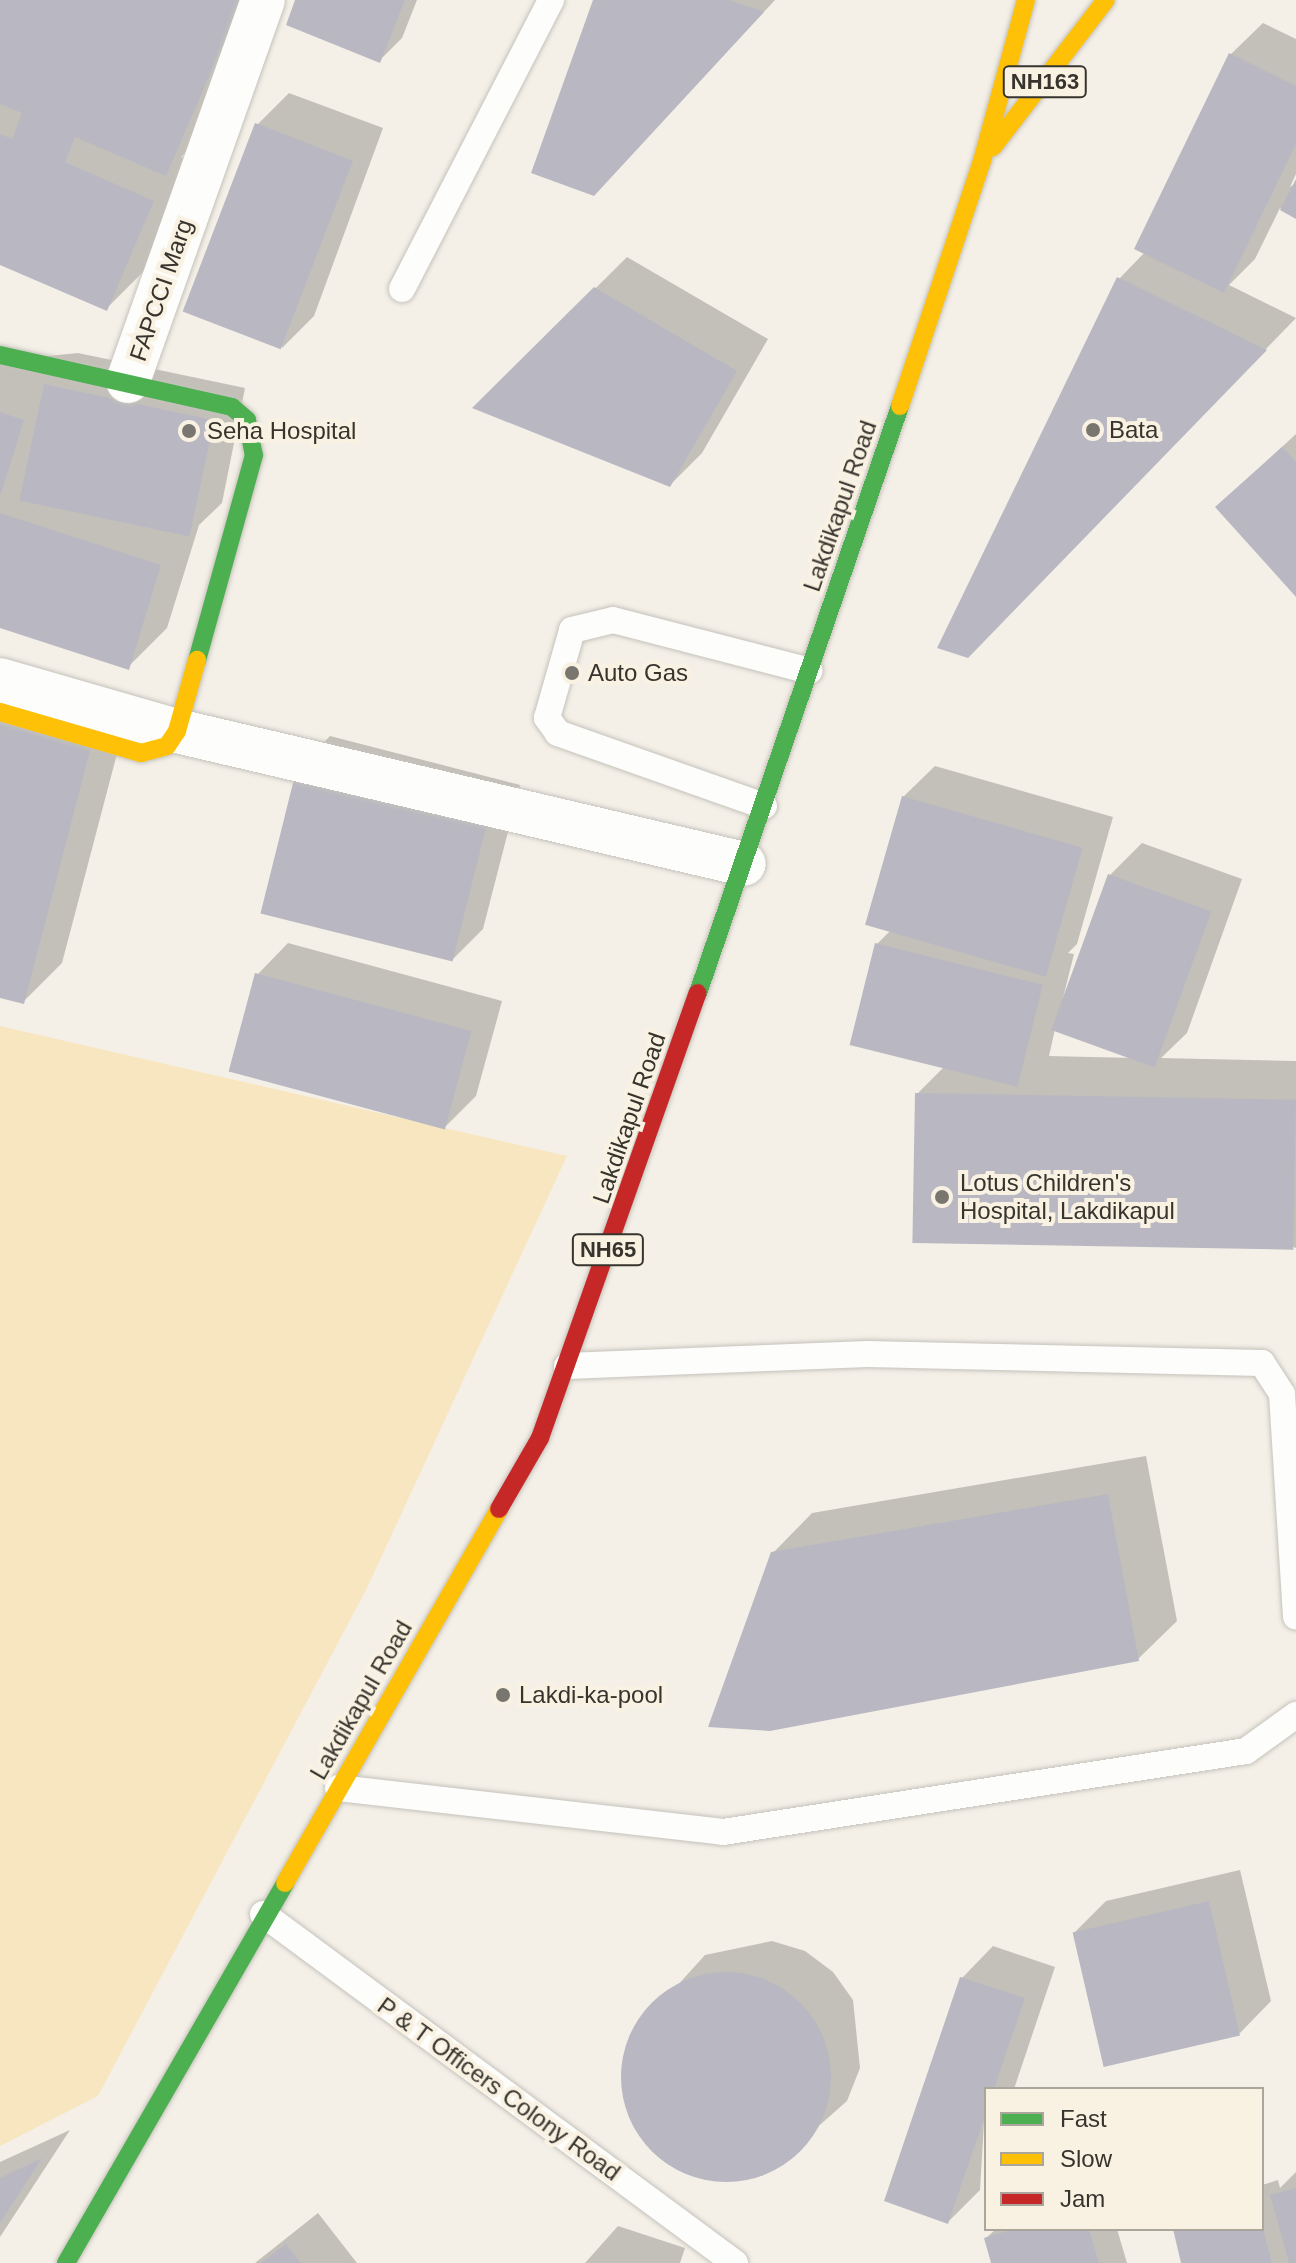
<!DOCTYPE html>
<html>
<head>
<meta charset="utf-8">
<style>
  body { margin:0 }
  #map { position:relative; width:1296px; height:2263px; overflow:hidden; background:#f4f0e8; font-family:Helvetica,sans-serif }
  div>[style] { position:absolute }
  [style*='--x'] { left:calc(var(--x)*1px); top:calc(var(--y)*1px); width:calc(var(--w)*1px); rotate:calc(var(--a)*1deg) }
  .green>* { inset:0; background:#f8e6c0 }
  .shadow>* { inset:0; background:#0003 }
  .building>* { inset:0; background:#b9b8c2; transform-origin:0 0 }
  .round { border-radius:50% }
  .roads { filter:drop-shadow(0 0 2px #c5c2bb) drop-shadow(0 0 2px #c5c2bb) }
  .lane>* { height:26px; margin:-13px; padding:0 13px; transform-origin:13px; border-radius:13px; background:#fdfdfc }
  .street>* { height:44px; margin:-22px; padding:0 22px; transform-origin:22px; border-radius:22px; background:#fdfdfc }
  .fast>* { height:18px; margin:-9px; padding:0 9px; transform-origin:9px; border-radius:9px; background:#4caf50 }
  .slow>* { height:18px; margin:-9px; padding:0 9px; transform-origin:9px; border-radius:9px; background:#ffc107 }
  .jam>* { height:18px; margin:-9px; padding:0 9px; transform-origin:9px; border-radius:9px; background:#c62828 }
  .dots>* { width:22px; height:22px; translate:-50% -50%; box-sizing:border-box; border:4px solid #f9f2e3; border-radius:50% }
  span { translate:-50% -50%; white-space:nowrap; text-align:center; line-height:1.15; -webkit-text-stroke:8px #f9f2e3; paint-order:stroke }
  .shield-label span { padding:2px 6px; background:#f9f2e3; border:2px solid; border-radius:6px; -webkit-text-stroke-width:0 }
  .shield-label { font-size:22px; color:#37342e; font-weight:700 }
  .street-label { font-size:24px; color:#37342e }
  .poi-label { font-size:24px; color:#37342e }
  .left { translate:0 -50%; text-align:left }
  .legend { position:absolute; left:984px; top:2087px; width:280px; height:144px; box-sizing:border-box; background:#f9f2e3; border:2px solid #aba69b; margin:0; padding:10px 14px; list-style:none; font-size:24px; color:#37342e }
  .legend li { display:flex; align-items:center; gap:16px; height:40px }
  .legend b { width:40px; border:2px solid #aba69b }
</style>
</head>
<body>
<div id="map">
  <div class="green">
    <div style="clip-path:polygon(0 1026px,567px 1156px,367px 1588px,98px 2096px,0 2146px)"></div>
  </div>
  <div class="shadow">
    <div style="clip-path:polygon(0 0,262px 0,204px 134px,181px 157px,192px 162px,145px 270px,106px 309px,0 263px)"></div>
    <div style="clip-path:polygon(297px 0,417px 0,402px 38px,380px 60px)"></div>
    <div style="clip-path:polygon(595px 0,775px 0,625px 161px)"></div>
    <div style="clip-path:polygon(1263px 23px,1296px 39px,1296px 174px,1290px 187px,1296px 183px,1296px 216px,1280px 208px,1255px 259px,1229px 285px,1296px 318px,999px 623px,1119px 279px,1145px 252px,1231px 54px)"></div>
    <div style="clip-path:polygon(289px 93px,383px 128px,314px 316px,282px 348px,257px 125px)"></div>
    <div style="clip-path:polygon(627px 257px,768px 339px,702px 453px,670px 485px,476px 407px)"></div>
    <div style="clip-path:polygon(78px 353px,245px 388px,222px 503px,199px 525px,167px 628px,128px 667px,0 626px,0 361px)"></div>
    <div style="clip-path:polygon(1296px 434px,1296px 594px,1217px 507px)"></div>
    <div style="clip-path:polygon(0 674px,129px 708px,62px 963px,23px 1002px,0 996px)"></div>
    <div style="clip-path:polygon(330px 736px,520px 785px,483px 929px,452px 960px,299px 768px)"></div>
    <div style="clip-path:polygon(evenodd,935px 766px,1113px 817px,1077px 944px,1068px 953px,1074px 954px,1063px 998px,1110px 875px,1142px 843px,1242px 879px,1187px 1033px,1161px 1058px,1296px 1061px,1296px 1248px,917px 1094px,944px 1067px,877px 944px,891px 930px,903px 797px,935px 766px,1055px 1029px,1134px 1058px,1049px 1056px,1055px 1029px)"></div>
    <div style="clip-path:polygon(288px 943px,502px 1001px,476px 1096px,444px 1128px,257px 975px)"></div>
    <div style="clip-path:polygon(1146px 1456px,1177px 1621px,1138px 1659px,773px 1553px,812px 1513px)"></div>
    <div style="clip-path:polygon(1240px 1870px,1271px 2001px,1240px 2033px,1074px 1933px,1106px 1901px)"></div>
    <div style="clip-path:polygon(772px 1941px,805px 1951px,833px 1972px,853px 2000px,860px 2068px,847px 2101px,762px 2176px,695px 2177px,665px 2162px,627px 2106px,622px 2073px,628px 2040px,705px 1955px)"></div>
    <div style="clip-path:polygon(993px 1946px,1055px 1967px,1014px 2089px,986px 2089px,980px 2190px,948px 2222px,962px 1978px)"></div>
    <div style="clip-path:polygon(70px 2130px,0 2237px,0 2162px)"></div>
    <div style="clip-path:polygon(1296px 2172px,1296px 2263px,1183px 2263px,1175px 2229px,1262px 2229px,1262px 2185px,1278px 2180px,1280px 2188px)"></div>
    <div style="clip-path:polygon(318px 2213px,357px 2263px,255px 2263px)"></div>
    <div style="clip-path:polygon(618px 2226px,685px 2248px,680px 2263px,585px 2263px)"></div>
    <div style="clip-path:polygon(996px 2229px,1117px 2229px,1127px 2263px,994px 2263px,986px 2238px)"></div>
  </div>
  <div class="building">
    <div style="clip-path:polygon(0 0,242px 0,166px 176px,75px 137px,65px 162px,154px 201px,107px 311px,0 265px,0 134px,12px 139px,22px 113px,0 104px)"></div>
    <div style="clip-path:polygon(295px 0,405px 0,380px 63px,286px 25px)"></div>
    <div style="clip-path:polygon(593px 0,729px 0,764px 12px,594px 196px,531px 173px)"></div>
    <div style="clip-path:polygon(1229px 53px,1296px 86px,1296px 144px,1224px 293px,1134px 249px)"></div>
    <div style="left:255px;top:123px;width:105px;height:202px;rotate:21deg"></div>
    <div style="clip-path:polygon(1296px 179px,1296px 219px,1280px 210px)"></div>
    <div style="clip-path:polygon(1117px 277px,1267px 350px,968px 658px,937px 648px)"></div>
    <div style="clip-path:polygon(594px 287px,737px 371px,670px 487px,472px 408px)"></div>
    <div style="left:44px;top:384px;width:174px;height:119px;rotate:12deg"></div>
    <div style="clip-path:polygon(0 412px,24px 420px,1px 494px,0 494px)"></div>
    <div style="clip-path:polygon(1282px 447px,1296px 462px,1296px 597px,1215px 507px)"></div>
    <div style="clip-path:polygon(0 513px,161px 565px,129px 670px,0 628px)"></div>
    <div style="clip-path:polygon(0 723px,91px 747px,24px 1004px,0 998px)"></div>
    <div style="left:297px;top:767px;width:198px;height:151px;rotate:14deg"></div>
    <div style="left:902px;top:796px;width:188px;height:134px;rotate:16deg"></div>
    <div style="left:1108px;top:874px;width:110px;height:166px;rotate:20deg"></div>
    <div style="left:875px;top:943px;width:173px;height:105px;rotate:14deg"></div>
    <div style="left:255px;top:973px;width:224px;height:102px;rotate:15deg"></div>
    <div style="left:915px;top:1093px;width:381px;height:150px;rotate:1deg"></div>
    <div style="clip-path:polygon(1108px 1494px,1139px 1661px,770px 1731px,708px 1727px,771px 1552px)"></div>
    <div style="left:1209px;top:1901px;width:138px;height:140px;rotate:77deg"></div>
    <div class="round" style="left:621px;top:1972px;width:210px;height:210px"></div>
    <div style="clip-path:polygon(960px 1977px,1025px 1998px,994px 2089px,986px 2089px,986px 2113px,948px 2224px,884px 2201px)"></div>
    <div style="clip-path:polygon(42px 2158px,0 2223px,0 2178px)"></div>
    <div style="clip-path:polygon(1296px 2188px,1296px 2263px,1289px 2263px,1270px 2195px)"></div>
    <div style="clip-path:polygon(1014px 2229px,1089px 2229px,1099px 2263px,991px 2263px,984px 2238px)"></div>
    <div style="clip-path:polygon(1173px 2229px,1263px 2229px,1272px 2263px,1181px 2263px)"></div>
    <div style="clip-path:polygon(286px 2244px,301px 2263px,261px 2263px)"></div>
  </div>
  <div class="roads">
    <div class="lane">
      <div style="--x:402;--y:289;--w:325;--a:-62.7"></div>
      <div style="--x:764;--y:806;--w:219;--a:-160.5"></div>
      <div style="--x:558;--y:733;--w:19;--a:-126"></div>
      <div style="--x:547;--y:718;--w:91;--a:-74.1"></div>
      <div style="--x:572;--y:630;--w:42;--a:-13.7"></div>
      <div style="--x:613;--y:620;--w:203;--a:14.5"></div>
      <div style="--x:567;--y:1366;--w:300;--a:-2.3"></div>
      <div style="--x:867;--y:1354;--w:395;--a:1.3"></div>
      <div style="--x:1262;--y:1363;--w:37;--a:57"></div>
      <div style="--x:1282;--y:1394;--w:223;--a:86.4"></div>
      <div style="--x:338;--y:1788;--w:388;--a:6.5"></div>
      <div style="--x:723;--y:1832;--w:529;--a:-8.8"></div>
      <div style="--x:1246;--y:1751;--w:62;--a:-35.8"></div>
      <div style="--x:263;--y:1914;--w:587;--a:36.48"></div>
    </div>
    <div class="street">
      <div style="--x:128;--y:381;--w:404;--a:-70.5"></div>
      <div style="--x:0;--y:680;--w:184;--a:16.1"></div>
      <div style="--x:177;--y:731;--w:582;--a:13.2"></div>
    </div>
    <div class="fast">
      <div style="--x:0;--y:355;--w:238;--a:12.6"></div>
      <div style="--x:232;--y:407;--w:20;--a:41"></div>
      <div style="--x:247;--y:420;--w:36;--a:79"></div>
      <div style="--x:254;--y:455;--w:213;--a:105.5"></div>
      <div style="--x:698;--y:993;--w:621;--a:-71.01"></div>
      <div style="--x:66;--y:2263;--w:439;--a:-60"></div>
    </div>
    <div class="slow">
      <div style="--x:993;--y:147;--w:185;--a:-52.5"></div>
      <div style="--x:900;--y:406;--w:258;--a:-71.5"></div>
      <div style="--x:982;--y:161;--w:167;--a:-74.7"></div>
      <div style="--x:0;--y:712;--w:147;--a:16.2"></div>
      <div style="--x:141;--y:753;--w:27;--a:-15"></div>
      <div style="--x:167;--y:746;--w:18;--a:-56"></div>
      <div style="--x:177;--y:731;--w:74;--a:-74.3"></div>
      <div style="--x:285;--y:1883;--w:431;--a:-60.2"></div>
    </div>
    <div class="jam">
      <div style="--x:499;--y:1509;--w:82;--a:-60"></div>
      <div style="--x:540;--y:1438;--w:472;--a:-70.5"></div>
    </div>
  </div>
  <div class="dots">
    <div style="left:1093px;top:430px;background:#79766f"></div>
    <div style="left:189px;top:431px;background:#79766f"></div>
    <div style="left:572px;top:673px;background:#79766f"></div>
    <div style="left:942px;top:1197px;background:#79766f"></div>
    <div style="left:503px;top:1695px;background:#79766f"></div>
  </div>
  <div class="shield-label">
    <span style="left:1045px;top:82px">NH163</span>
    <span style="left:608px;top:1250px">NH65</span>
  </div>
  <div class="street-label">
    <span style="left:161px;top:290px;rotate:-71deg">FAPCCI Marg</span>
    <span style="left:840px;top:506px;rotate:-71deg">Lakdikapul Road</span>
    <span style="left:629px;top:1118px;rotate:-71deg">Lakdikapul Road</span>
    <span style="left:361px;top:1700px;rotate:-60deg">Lakdikapul Road</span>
    <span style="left:499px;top:2089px;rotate:36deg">P &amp; T Officers Colony Road</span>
  </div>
  <div class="poi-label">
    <span class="left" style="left:1109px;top:430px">Bata</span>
    <span class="left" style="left:207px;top:431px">Seha Hospital</span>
    <span class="left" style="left:588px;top:673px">Auto Gas</span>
    <span class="left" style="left:960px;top:1197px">Lotus Children's<br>Hospital, Lakdikapul</span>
    <span class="left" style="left:519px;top:1695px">Lakdi-ka-pool</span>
  </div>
  <ul class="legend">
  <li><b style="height:10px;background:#4caf50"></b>Fast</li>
  <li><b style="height:10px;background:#ffc107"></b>Slow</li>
  <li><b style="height:10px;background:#c62828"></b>Jam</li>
  </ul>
</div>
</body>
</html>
